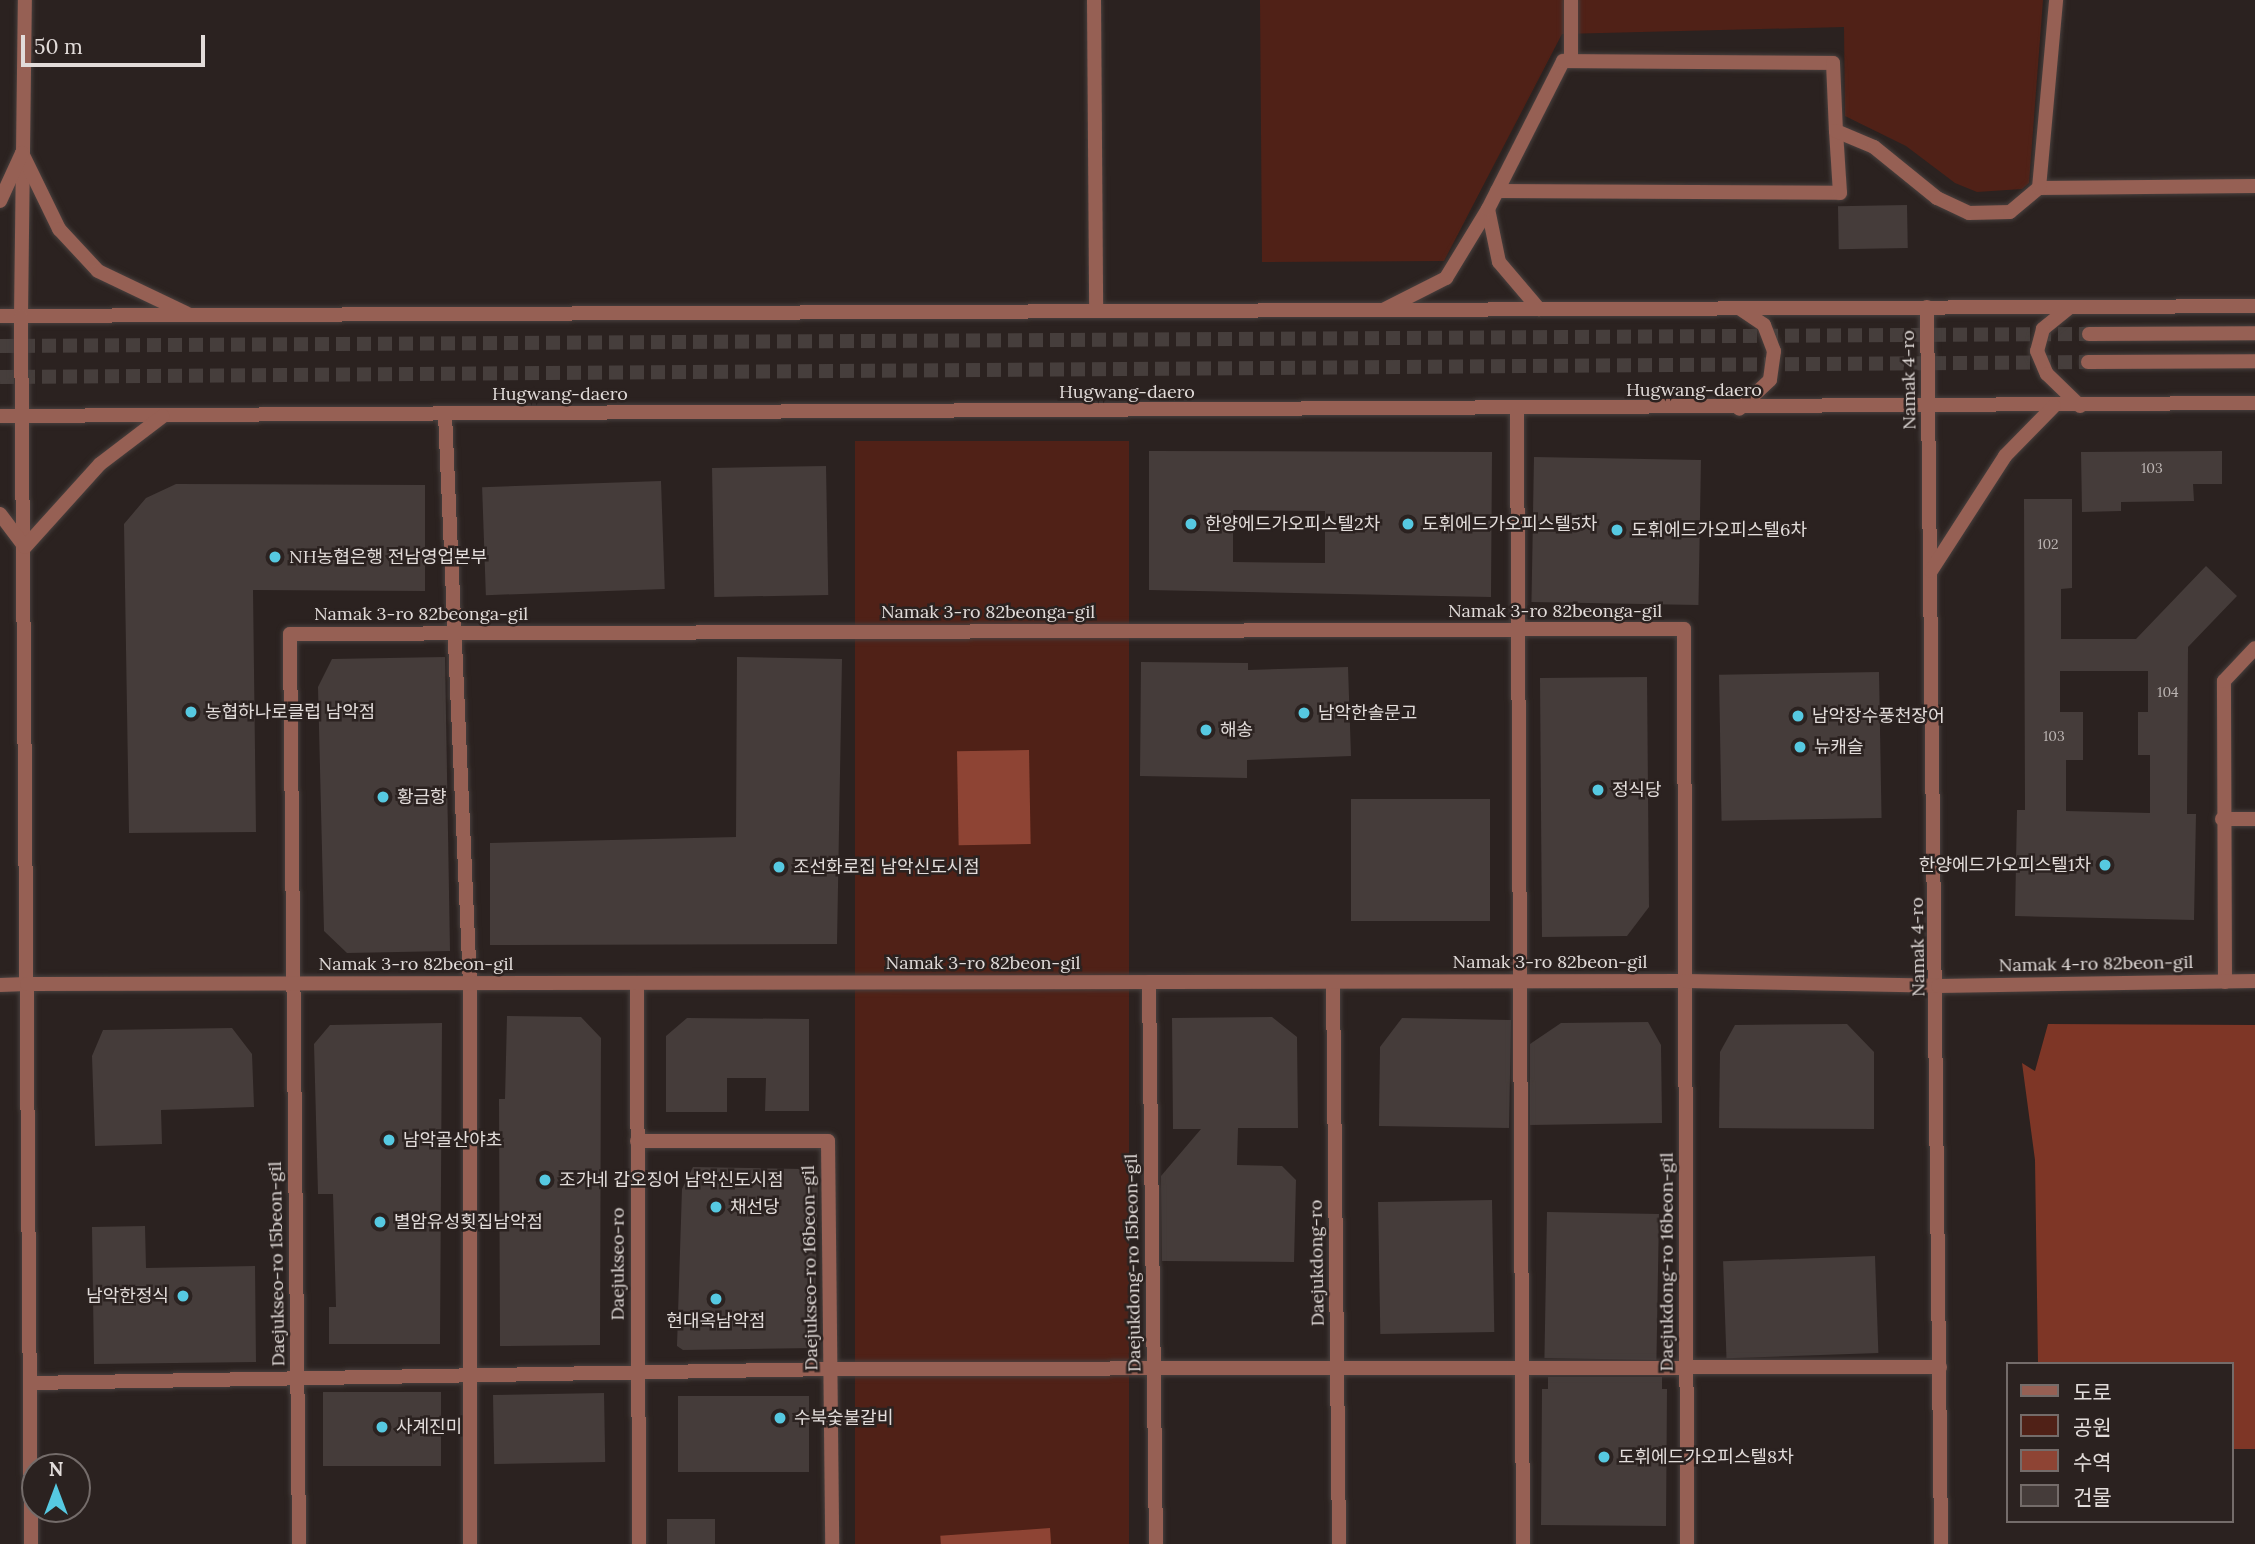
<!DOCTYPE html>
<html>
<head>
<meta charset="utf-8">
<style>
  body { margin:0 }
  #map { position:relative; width:2255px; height:1544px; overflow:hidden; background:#2b2220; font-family:Lora,"Noto Sans KR",serif }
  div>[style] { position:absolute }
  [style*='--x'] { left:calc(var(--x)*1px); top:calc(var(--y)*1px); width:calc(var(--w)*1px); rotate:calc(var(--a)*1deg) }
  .green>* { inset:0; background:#502117; transform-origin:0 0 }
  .forest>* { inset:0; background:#7e3626 }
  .water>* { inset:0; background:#8e4434; transform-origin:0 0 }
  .building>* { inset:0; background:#453c3a; transform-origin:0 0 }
  .tertiary-tunnel>* { height:14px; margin-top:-7px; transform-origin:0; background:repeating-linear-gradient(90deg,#463e3c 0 14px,transparent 0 21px) }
  .roads { filter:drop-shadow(0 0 2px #48403e) drop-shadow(0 0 2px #48403e) }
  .service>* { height:14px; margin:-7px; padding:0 7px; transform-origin:7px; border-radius:7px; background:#966054 }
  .pedestrian>* { height:14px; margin:-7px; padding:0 7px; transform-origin:7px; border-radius:7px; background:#966054 }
  .minor>* { height:14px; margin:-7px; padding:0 7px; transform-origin:7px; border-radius:7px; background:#966054 }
  .tertiary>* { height:14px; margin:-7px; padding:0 7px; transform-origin:7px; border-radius:7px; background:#966054 }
  .dots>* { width:19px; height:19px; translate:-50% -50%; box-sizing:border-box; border:4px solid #2b2220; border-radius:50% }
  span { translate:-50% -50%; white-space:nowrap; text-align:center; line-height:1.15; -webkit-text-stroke:5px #2b2220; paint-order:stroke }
  .number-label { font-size:14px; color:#bbb4b2 }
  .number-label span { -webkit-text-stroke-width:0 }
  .street-label { font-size:18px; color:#e2dcda }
  .poi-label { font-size:18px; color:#e2dcda }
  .left { translate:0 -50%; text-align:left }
  .right { translate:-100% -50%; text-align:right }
  .legend { position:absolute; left:2006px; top:1362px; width:228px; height:161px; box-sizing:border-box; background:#2b2220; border:2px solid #746c6a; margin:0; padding:9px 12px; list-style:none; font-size:21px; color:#e2dcda }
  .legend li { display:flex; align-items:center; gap:14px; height:35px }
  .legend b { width:35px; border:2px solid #746c6a }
  .north { position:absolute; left:21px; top:1453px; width:70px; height:70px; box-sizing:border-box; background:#2b2220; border:2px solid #746c6a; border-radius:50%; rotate:0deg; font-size:19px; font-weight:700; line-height:28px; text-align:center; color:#e2dcda }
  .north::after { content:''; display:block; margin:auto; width:24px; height:32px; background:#56c9e1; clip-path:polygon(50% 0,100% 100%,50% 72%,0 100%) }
  .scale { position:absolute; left:21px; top:35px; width:184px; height:32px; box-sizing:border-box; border:4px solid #e2dcda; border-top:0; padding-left:9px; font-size:21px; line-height:24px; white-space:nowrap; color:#e2dcda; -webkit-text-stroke:5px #2b2220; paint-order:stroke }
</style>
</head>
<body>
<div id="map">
  <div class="green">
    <div style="clip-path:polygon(1260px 0,2043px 0,2029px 183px,2022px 189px,1977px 192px,1955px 183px,1906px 146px,1845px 116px,1844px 27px,1562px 34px,1444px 261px,1262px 262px)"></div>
    <div style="left:855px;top:441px;width:274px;height:1103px"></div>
  </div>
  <div class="forest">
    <div style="clip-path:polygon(2048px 1024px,2255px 1025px,2255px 1449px,2232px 1449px,2232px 1364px,2038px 1364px,2035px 1160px,2022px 1063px,2035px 1071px)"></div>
  </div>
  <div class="water">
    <div style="left:1029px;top:750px;width:94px;height:72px;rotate:89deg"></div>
    <div style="left:1050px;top:1528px;width:16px;height:110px;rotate:86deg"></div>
  </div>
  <div class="building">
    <div style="left:1907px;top:205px;width:43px;height:69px;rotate:89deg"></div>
    <div style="clip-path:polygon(evenodd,1149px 451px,1492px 452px,1491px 597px,1149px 590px,1149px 451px,1233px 510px,1325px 511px,1325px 563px,1233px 562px,1233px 510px)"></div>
    <div style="clip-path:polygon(2222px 451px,2222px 484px,2193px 484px,2194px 501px,2121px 502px,2121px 511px,2082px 512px,2081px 452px)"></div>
    <div style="left:1534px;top:457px;width:167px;height:145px;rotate:1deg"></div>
    <div style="left:826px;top:466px;width:129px;height:114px;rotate:89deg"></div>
    <div style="left:661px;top:481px;width:108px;height:179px;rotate:88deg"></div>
    <div style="clip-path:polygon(176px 484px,425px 485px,425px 591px,253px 590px,256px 832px,129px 833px,124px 524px,146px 498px)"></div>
    <div style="clip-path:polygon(evenodd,2024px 499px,2072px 499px,2072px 588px,2061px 589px,2061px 639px,2136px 639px,2206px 566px,2237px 596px,2188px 647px,2187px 814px,2196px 814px,2194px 920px,2015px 916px,2017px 810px,2025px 810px,2024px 499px,2060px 671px,2148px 671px,2148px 712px,2138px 712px,2138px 755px,2150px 755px,2150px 813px,2066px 811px,2066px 760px,2083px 760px,2083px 712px,2060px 712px,2060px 671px)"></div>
    <div style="clip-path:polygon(445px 657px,450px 951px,347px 953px,324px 931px,318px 687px,332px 659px)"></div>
    <div style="clip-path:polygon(737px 657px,842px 659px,837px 944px,490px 945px,490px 843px,736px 837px)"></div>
    <div style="clip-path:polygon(1141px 662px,1248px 663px,1248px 670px,1348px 667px,1351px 756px,1247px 760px,1247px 778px,1140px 776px)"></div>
    <div style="left:1879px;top:672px;width:146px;height:160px;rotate:89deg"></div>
    <div style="clip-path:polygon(1647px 677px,1649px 907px,1627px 936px,1542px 937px,1540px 678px)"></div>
    <div style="left:1351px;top:799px;width:139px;height:122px"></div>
    <div style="clip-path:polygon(507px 1016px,581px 1017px,601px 1038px,600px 1345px,500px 1346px,499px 1099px,505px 1099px)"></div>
    <div style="clip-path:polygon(1272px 1017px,1297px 1037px,1298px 1128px,1238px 1128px,1237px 1165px,1282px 1166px,1296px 1180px,1294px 1262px,1162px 1261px,1161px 1176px,1201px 1129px,1173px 1129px,1172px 1018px)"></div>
    <div style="clip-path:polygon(687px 1018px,809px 1019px,809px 1111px,765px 1111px,766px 1078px,727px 1078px,727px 1112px,666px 1112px,666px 1036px)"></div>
    <div style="clip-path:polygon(1402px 1018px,1511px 1020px,1509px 1128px,1379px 1126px,1380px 1047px)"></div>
    <div style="clip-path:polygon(1648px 1022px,1661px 1045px,1662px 1123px,1530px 1125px,1530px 1044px,1561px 1023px)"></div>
    <div style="clip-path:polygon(442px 1023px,440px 1344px,329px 1344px,329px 1307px,336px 1307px,333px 1194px,318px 1194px,314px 1044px,330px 1025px)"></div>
    <div style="clip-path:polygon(1847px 1024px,1874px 1052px,1874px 1129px,1719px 1128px,1720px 1052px,1735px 1025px)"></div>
    <div style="clip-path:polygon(232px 1028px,252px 1054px,254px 1107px,161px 1110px,162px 1144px,95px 1146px,92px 1056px,103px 1030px)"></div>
    <div style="clip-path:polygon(693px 1167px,802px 1169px,818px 1181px,814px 1348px,683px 1350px,677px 1346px,682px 1189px)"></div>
    <div style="left:1492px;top:1200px;width:132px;height:114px;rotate:89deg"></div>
    <div style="left:1547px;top:1212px;width:112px;height:146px;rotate:1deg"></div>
    <div style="clip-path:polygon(145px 1226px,146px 1268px,255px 1266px,256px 1362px,94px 1364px,92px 1227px)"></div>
    <div style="left:1875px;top:1256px;width:97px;height:152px;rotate:88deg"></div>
    <div style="clip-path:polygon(1548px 1377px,1662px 1377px,1662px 1389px,1667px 1389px,1666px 1526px,1541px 1525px,1542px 1389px,1548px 1389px)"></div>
    <div style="left:323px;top:1392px;width:118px;height:74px"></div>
    <div style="left:604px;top:1393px;width:69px;height:111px;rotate:89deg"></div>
    <div style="left:809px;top:1396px;width:76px;height:131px;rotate:90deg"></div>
    <div style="left:667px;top:1519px;width:48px;height:25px"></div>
  </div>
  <div class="tertiary-tunnel">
    <div style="--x:0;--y:346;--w:2089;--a:-0.33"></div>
    <div style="--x:0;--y:377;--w:2088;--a:-0.41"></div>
  </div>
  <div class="roads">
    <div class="service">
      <div style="--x:2039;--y:188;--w:216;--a:-0.5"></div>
      <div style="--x:1497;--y:191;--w:343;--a:0.3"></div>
      <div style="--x:1840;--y:193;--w:62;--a:-93.7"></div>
      <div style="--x:1488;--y:209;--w:54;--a:78.3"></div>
      <div style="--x:1499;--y:262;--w:62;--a:49.6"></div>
      <div style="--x:1383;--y:310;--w:71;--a:-26.9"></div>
      <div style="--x:1446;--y:278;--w:81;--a:-58.7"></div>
      <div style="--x:1488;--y:209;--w:166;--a:-63.1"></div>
      <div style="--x:1563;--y:61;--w:270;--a:0.4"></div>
      <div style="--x:1833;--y:63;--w:68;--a:87.5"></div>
      <div style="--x:1836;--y:131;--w:41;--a:22.8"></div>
      <div style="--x:1874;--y:147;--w:81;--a:39"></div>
      <div style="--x:1937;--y:198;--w:35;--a:25"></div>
      <div style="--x:1969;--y:213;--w:41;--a:-1.4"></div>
      <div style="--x:2010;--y:212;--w:38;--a:-40"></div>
      <div style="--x:2039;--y:188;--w:189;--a:-84.8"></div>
    </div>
    <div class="pedestrian">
      <div style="--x:1517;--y:410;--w:1134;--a:89.7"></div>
      <div style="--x:445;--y:414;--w:571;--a:87.49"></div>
      <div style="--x:470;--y:984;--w:560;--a:90"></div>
      <div style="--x:30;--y:1383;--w:800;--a:-1"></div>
      <div style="--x:830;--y:1369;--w:1110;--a:-0.1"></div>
    </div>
    <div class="minor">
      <div style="--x:1094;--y:0;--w:311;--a:89.6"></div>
      <div style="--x:1571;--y:0;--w:61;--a:90"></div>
      <div style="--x:21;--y:316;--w:316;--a:-89.3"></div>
      <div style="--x:2222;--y:819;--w:33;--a:0"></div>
      <div style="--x:1149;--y:982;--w:562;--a:89.29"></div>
      <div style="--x:2225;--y:982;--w:301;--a:-90.2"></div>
      <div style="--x:2224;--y:681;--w:45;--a:-46.8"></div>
      <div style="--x:0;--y:985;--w:27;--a:-2"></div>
      <div style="--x:637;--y:1141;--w:191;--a:0"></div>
      <div style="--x:828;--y:1141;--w:403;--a:89.4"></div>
      <div style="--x:299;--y:1544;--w:910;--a:-90.57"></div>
      <div style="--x:290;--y:634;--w:1394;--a:-0.21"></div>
      <div style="--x:1684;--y:629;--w:915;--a:89.81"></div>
    </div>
    <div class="tertiary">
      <div style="--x:22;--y:153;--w:85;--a:64"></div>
      <div style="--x:59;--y:229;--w:57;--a:47.1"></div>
      <div style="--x:98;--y:271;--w:98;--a:25.5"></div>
      <div style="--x:0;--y:201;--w:53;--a:-65.4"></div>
      <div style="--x:1927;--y:307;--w:1237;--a:89.35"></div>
      <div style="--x:2070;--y:307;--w:35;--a:141"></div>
      <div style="--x:2043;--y:329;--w:23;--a:105"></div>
      <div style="--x:2037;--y:351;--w:25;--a:67"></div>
      <div style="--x:2047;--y:374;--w:46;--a:44.1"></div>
      <div style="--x:1739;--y:308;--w:30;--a:34"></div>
      <div style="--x:1764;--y:325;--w:28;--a:69"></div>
      <div style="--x:1774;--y:351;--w:29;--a:98"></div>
      <div style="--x:1770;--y:380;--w:42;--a:136.9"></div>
      <div style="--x:0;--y:316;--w:2255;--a:-0.25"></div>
      <div style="--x:21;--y:316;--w:1228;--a:89.53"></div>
      <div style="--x:2089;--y:334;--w:166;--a:-0.3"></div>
      <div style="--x:2088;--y:362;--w:167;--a:-0.3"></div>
      <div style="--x:0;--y:416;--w:2255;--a:-0.33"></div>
      <div style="--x:0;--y:514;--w:41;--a:52.9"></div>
      <div style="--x:25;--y:547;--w:112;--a:-47.9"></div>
      <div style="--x:100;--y:464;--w:79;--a:-37.3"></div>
      <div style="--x:1931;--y:571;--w:137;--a:-57.2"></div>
      <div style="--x:2005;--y:456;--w:70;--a:-45.6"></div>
      <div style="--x:1333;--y:982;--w:562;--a:89.39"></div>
      <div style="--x:637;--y:983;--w:561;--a:89.8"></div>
      <div style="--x:27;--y:984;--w:1659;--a:-0.1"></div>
      <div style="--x:1686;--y:981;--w:252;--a:1.1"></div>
      <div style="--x:1938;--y:986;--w:317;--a:-0.9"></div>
    </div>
  </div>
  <div class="dots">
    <div style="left:1191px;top:524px;background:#56c9e1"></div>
    <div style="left:1408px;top:524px;background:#56c9e1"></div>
    <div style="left:1617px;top:530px;background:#56c9e1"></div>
    <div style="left:275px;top:557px;background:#56c9e1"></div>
    <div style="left:191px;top:712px;background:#56c9e1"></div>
    <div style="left:1304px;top:713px;background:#56c9e1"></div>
    <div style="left:1798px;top:716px;background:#56c9e1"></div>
    <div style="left:1206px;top:730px;background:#56c9e1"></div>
    <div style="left:1800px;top:747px;background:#56c9e1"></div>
    <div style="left:1598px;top:790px;background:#56c9e1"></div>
    <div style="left:383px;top:797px;background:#56c9e1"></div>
    <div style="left:2105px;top:865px;background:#56c9e1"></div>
    <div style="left:779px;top:867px;background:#56c9e1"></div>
    <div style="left:389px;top:1140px;background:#56c9e1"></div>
    <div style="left:545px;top:1180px;background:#56c9e1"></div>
    <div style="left:716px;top:1207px;background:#56c9e1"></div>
    <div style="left:380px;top:1222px;background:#56c9e1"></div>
    <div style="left:183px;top:1296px;background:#56c9e1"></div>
    <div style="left:716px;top:1299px;background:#56c9e1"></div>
    <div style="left:780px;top:1418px;background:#56c9e1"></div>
    <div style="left:382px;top:1427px;background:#56c9e1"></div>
    <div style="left:1604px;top:1457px;background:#56c9e1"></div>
  </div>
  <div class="number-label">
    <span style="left:2152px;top:468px">103</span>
    <span style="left:2048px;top:544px">102</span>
    <span style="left:2168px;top:692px">104</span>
    <span style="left:2054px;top:736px">103</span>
  </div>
  <div class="street-label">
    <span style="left:1909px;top:380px;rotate:-91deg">Namak 4-ro</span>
    <span style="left:1694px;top:390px">Hugwang-daero</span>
    <span style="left:1127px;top:392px">Hugwang-daero</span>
    <span style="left:560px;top:394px">Hugwang-daero</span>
    <span style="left:1555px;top:611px">Namak 3-ro 82beonga-gil</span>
    <span style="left:988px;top:612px">Namak 3-ro 82beonga-gil</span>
    <span style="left:421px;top:614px">Namak 3-ro 82beonga-gil</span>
    <span style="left:1918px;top:947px;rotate:-91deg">Namak 4-ro</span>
    <span style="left:1550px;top:962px">Namak 3-ro 82beon-gil</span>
    <span style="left:983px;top:963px">Namak 3-ro 82beon-gil</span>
    <span style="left:416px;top:964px">Namak 3-ro 82beon-gil</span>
    <span style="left:2096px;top:964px;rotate:-1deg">Namak 4-ro 82beon-gil</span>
    <span style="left:1667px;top:1262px;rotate:-90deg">Daejukdong-ro 16beon-gil</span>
    <span style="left:1133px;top:1263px;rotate:-91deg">Daejukdong-ro 15beon-gil</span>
    <span style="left:1317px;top:1263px;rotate:-91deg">Daejukdong-ro</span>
    <span style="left:277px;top:1264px;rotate:-91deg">Daejukseo-ro 15beon-gil</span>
    <span style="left:618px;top:1264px;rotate:-90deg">Daejukseo-ro</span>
    <span style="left:810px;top:1268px;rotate:-91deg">Daejukseo-ro 16beon-gil</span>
  </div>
  <div class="poi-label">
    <span class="left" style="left:1205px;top:524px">한양에드가오피스텔2차</span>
    <span class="left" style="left:1422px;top:524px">도휘에드가오피스텔5차</span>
    <span class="left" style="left:1631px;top:530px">도휘에드가오피스텔6차</span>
    <span class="left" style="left:289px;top:557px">NH농협은행 전남영업본부</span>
    <span class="left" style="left:205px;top:712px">농협하나로클럽 남악점</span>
    <span class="left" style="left:1318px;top:713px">남악한솔문고</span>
    <span class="left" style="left:1812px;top:716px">남악장수풍천장어</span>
    <span class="left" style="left:1220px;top:730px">해송</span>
    <span class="left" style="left:1814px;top:747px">뉴캐슬</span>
    <span class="left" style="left:1612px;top:790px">정식당</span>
    <span class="left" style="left:397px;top:797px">황금향</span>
    <span class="right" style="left:2091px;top:865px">한양에드가오피스텔1차</span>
    <span class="left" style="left:793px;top:867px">조선화로집 남악신도시점</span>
    <span class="left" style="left:403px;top:1140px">남악골산야초</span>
    <span class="left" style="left:559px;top:1180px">조가네 갑오징어 남악신도시점</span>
    <span class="left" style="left:730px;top:1207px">채선당</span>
    <span class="left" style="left:394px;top:1222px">별암유성횟집남악점</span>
    <span class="right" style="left:169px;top:1296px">남악한정식</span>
    <span style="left:716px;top:1321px">현대옥남악점</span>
    <span class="left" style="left:794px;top:1418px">수북숯불갈비</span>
    <span class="left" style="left:396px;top:1427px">사계진미</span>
    <span class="left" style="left:1618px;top:1457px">도휘에드가오피스텔8차</span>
  </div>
  <ul class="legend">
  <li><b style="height:9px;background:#966054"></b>도로</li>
  <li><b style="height:19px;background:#502117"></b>공원</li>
  <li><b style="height:19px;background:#8e4434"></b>수역</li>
  <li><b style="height:19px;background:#453c3a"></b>건물</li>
  </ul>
  <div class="north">N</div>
  <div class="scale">50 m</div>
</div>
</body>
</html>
